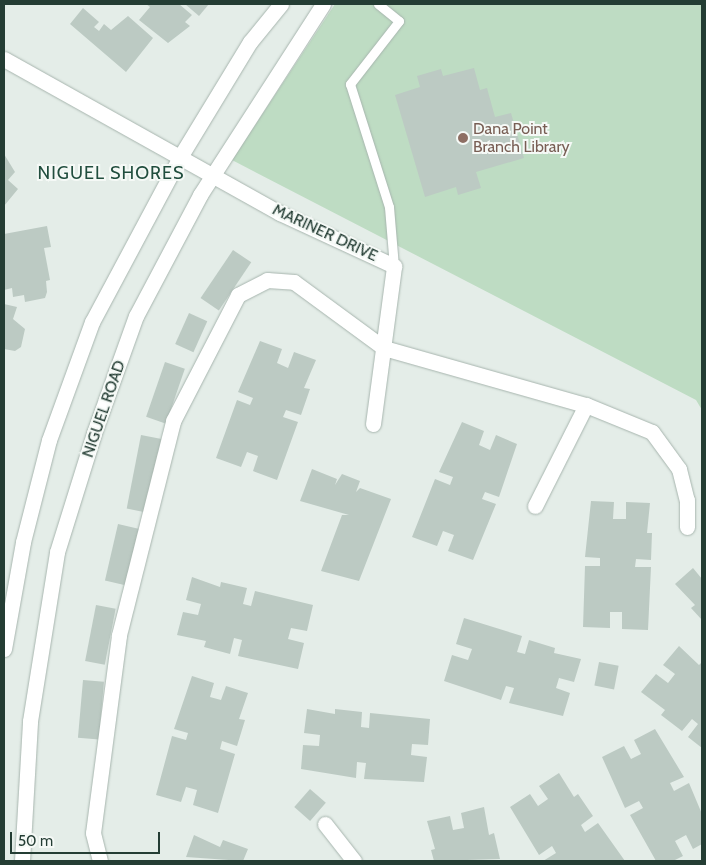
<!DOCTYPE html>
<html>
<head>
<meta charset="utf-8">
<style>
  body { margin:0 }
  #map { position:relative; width:706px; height:865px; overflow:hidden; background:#e4ede8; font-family:Cabin,sans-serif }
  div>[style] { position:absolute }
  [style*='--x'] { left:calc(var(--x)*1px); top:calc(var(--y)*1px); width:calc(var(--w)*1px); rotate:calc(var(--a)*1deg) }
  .green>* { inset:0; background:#bedcc3 }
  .building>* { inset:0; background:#bccac3; transform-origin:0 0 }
  .roads { filter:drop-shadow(0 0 1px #a7b5ae) drop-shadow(0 0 1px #a7b5ae) }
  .lane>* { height:9px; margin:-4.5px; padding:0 4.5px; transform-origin:4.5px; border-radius:4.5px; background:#fff }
  .street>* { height:15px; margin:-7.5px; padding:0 7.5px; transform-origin:7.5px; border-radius:7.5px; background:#fff }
  .secondary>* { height:15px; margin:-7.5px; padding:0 7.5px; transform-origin:7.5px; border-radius:7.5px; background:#fff }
  .dots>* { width:14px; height:14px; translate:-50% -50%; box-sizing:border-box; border:2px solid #f5f9f6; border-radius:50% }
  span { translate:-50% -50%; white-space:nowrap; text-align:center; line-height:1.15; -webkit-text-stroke:4px #f5f9f6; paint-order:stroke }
  .education-label { font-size:16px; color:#785e54 }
  .left { translate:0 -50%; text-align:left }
  .street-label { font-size:16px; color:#243d34 }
  .neighbourhood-label { font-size:18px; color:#214e3e; letter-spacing:1px }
  .frame { position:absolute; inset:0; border:5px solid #243d34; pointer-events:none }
  .scale { position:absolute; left:10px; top:832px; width:150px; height:22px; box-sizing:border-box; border:2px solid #243d34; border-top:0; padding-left:6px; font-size:15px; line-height:18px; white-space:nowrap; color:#243d34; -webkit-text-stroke:4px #f5f9f6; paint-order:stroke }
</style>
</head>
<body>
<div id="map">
  <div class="green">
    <div style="clip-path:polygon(335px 4px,702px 4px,702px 410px,696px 400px,232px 160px)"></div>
  </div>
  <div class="building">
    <div style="clip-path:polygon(146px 4px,179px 4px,192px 15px,185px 22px,190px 26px,168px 43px,139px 20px,150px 7px)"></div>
    <div style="clip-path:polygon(185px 4px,209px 4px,199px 16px)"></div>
    <div style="clip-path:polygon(83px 8px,99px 22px,94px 27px,99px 31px,104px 24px,111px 30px,128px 16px,153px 38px,126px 72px,70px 24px)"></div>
    <div style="clip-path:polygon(474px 68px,480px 90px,487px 88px,495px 117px,511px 113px,524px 158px,476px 172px,481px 188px,458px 195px,456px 187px,425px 197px,395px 95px,420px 87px,417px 76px,441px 69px,443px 76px)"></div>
    <div style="clip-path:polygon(4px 154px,15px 172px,8px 180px,18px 189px,4px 206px)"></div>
    <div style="clip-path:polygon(47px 226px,51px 247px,44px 248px,50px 280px,46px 281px,47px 292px,45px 298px,25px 302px,24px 295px,13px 297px,12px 288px,4px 290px,4px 234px)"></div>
    <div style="left:233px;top:250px;width:22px;height:58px;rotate:34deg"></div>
    <div style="clip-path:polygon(4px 304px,17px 307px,13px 319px,25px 329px,21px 347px,15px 351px,4px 349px)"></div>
    <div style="left:189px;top:313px;width:20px;height:34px;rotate:24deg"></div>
    <div style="clip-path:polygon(260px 341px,282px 349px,277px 363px,288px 368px,294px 352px,316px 360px,304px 388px,310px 389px,301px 415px,286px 410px,283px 417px,298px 422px,277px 480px,253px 471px,258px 456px,247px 452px,241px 467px,216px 458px,237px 400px,250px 405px,253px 398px,238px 392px)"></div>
    <div style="left:165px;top:362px;width:21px;height:58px;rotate:19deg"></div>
    <div style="clip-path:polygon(462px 422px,484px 431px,479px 445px,490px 450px,496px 435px,517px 444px,499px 497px,485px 492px,482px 499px,496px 504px,473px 560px,448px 551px,454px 535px,443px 531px,437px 546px,412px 537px,435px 479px,450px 485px,453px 477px,439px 472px)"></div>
    <div style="left:141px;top:435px;width:21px;height:75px;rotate:11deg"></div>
    <div style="clip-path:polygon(312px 469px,337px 479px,335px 485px,342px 474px,360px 481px,356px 492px,360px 488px,391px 499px,359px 581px,321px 571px,342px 515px,349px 515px,300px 501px)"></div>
    <div style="clip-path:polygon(591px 501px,614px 502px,613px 519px,626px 519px,626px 502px,650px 503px,647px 533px,652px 533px,651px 560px,636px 559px,635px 567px,651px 567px,648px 630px,622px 629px,622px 612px,610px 612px,610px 628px,583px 627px,585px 566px,600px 566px,600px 558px,585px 557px)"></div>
    <div style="left:118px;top:524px;width:22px;height:58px;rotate:13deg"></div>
    <div style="clip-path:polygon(693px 568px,702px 579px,702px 620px,691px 608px,695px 605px,675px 584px)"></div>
    <div style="clip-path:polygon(192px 577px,220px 587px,221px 582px,247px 588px,243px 604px,251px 606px,255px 591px,313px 605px,307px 631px,291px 628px,288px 639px,304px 643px,298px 669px,238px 656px,242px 640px,234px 638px,230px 654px,204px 647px,206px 641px,177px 635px,183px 612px,198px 615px,201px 604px,186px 600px)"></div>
    <div style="left:96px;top:605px;width:20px;height:57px;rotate:11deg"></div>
    <div style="clip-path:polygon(464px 618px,522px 636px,517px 652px,525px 654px,529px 640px,555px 648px,554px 653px,581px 659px,574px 682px,559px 678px,556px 688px,570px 693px,563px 716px,509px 703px,514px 688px,506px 686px,501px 700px,444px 681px,452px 655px,468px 660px,472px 649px,456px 644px)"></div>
    <div style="clip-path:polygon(679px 646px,699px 665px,702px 662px,702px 748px,688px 737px,698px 724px,692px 719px,682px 731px,661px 715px,665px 710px,641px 692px,656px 674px,668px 683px,675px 674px,663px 665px)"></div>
    <div style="left:599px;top:662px;width:20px;height:24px;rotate:11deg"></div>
    <div style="clip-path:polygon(192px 676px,214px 683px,210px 697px,221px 700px,226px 686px,248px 693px,239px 719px,245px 720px,237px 746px,222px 741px,220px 749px,235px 754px,218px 813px,193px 805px,197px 790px,186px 787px,181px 802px,156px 795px,172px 736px,186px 740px,188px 733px,174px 729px)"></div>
    <div style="left:83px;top:680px;width:21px;height:58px;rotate:5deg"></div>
    <div style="clip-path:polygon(307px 709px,335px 714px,335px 709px,362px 712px,361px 727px,369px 728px,370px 713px,430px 719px,428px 745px,412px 744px,411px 755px,427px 757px,424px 782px,364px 779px,366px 763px,357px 762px,356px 778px,301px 769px,303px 745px,319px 746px,320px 735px,304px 733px)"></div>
    <div style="clip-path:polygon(655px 729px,684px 777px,670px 783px,674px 791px,689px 783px,702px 814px,702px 844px,693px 849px,686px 835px,675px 841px,683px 856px,673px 861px,656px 861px,630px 815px,643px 808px,639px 801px,625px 808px,602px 757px,624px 746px,631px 759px,641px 754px,634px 740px)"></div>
    <div style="clip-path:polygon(559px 773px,574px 797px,578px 794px,593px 816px,581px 825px,585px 832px,598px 823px,625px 861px,543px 861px,556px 853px,552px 846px,539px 855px,510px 807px,530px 794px,538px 806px,548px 799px,539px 786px)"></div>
    <div style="left:310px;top:789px;width:21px;height:24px;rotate:41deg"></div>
    <div style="clip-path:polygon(484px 807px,489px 835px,494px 833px,500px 859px,434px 861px,431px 850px,435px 849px,427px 821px,450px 816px,453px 830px,464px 828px,461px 813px)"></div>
    <div style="clip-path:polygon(194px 835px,220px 847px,223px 840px,248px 849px,243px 861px,186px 857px)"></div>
  </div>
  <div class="roads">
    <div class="lane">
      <div style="--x:378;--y:4;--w:27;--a:39"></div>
      <div style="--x:399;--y:21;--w:80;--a:127.9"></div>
      <div style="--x:350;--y:84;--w:129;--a:72.4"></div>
      <div style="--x:389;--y:207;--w:59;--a:85.2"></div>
    </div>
    <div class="street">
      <div style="--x:373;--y:424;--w:159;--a:-82.4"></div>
      <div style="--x:535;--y:506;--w:113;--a:-63.2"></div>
      <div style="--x:325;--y:824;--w:47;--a:51.9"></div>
      <div style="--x:100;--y:861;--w:29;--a:-104"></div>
      <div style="--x:93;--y:833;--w:200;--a:-82.5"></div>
      <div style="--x:119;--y:635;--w:221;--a:-75.8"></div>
      <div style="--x:173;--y:421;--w:142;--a:-62.7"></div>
      <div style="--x:238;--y:295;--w:33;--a:-27"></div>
      <div style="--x:267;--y:280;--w:27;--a:4"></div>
      <div style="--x:294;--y:282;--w:112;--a:36.3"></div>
      <div style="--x:384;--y:348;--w:210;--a:15.8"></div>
      <div style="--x:586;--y:405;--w:71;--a:22.2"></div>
      <div style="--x:652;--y:432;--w:46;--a:53.9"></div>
      <div style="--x:679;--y:469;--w:32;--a:76"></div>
      <div style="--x:687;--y:500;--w:27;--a:90"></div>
    </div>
    <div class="secondary">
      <div style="--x:4;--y:59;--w:316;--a:29.2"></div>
      <div style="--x:280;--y:213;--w:126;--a:24.9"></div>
      <div style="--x:4;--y:649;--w:109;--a:-79.9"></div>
      <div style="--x:23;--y:542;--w:105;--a:-75.7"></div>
      <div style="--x:49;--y:440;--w:126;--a:-70"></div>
      <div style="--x:92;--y:322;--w:187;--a:-61.9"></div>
      <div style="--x:180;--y:157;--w:135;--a:-58.7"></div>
      <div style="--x:250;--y:42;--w:49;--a:-50.8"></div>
      <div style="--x:22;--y:861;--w:140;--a:-86.7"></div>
      <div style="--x:30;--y:721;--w:171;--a:-80.9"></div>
      <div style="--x:57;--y:552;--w:125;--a:-72.7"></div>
      <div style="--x:94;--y:433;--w:124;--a:-70.3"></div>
      <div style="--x:136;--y:316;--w:137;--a:-62.1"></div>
      <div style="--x:200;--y:195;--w:227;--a:-57.2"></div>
    </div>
  </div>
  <div class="dots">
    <div style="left:463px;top:138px;background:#8d6e63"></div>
  </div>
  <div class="education-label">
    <span class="left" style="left:473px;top:138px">Dana Point<br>Branch Library</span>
  </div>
  <div class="street-label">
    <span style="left:325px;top:233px;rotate:25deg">MARINER DRIVE</span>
    <span style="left:104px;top:409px;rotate:-71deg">NIGUEL ROAD</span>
  </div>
  <div class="neighbourhood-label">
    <span style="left:111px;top:173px">NIGUEL SHORES</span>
  </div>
  <div class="frame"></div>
  <div class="scale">50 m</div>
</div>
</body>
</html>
